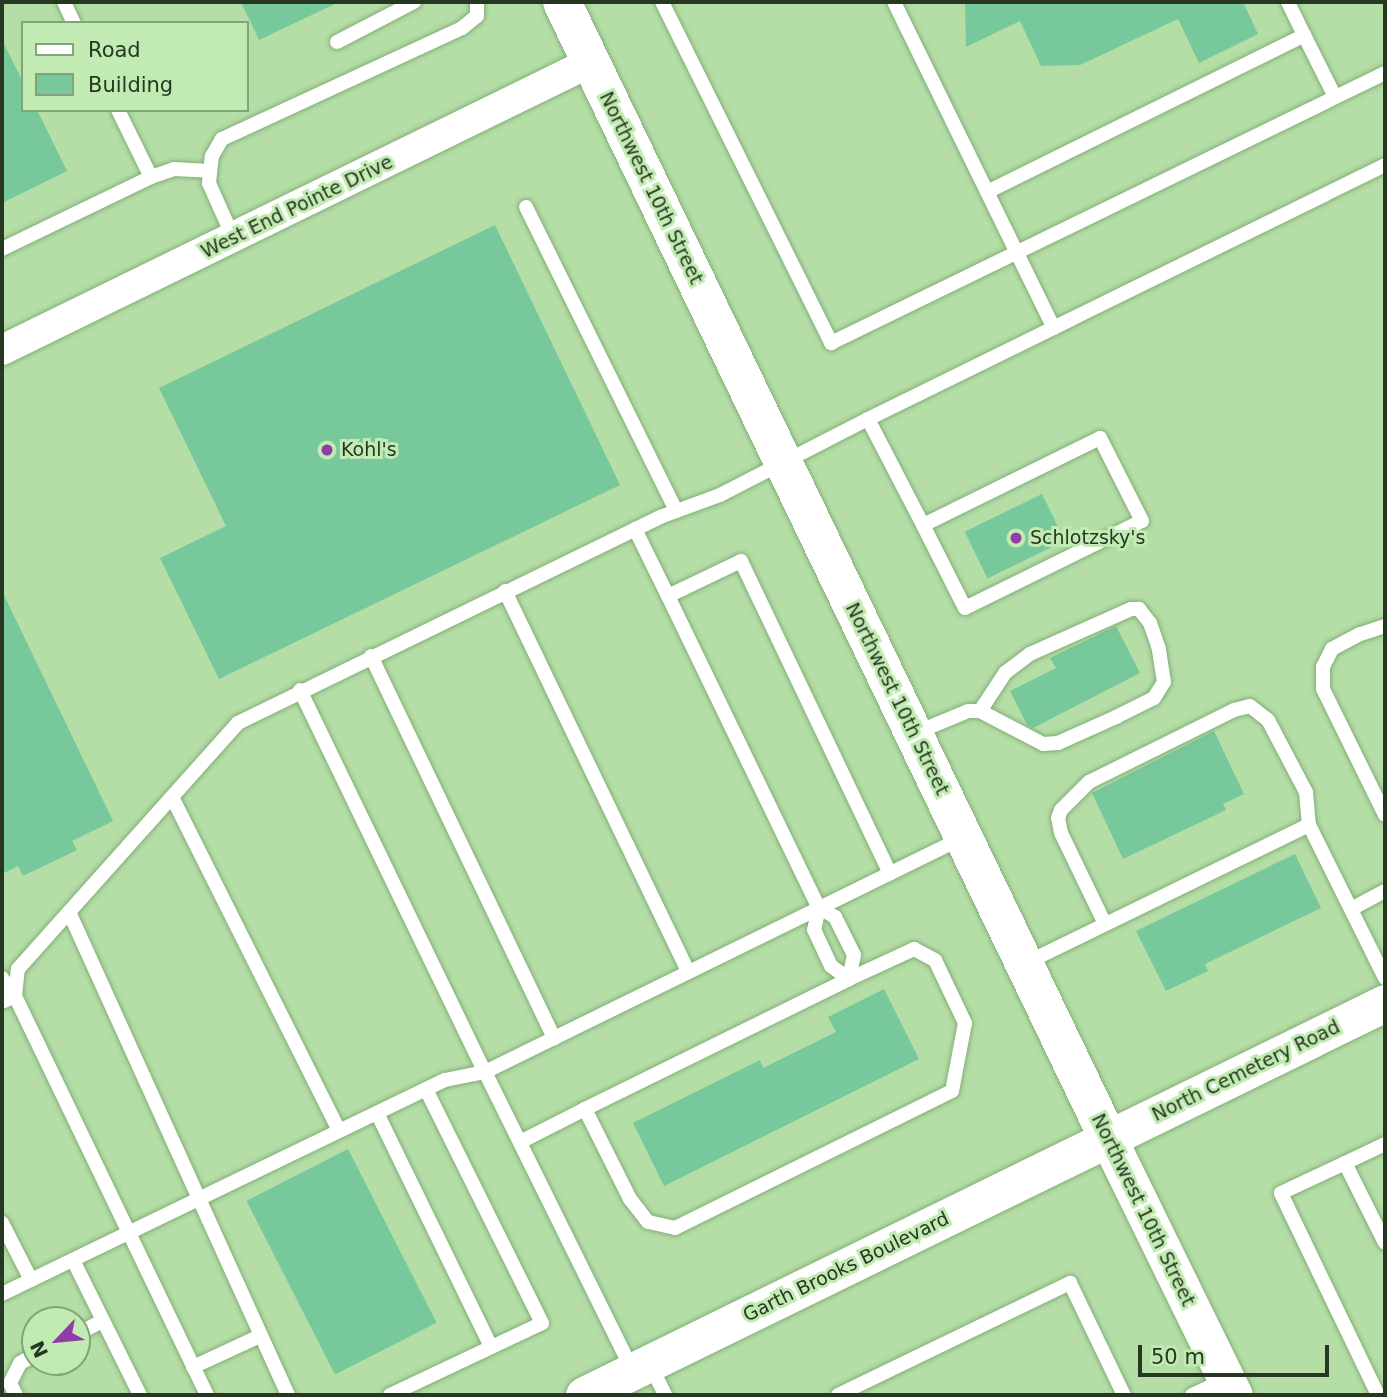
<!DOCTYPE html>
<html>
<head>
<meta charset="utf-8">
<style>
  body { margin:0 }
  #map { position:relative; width:1387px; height:1397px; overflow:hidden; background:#b4dea6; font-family:"DejaVu Sans",sans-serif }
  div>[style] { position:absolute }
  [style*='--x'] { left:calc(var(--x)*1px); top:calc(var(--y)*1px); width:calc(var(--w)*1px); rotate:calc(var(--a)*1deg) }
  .building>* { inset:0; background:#77c89a; transform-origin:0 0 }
  .roads { filter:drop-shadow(0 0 2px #84ad77) drop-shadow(0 0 2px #84ad77) }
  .service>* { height:14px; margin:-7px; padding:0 7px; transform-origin:7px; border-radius:7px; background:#fff }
  .minor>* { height:30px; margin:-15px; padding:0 15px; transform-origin:15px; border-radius:15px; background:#fff }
  .tertiary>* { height:37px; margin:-18.5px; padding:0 18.5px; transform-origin:18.5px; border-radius:18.5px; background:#fff }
  .secondary>* { height:38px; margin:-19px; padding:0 19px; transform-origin:19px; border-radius:19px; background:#fff }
  .dots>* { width:19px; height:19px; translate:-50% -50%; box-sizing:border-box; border:4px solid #c1ebb2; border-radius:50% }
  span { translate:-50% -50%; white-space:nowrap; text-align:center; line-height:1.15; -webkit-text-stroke:6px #c1ebb2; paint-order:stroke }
  .street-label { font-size:19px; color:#273822 }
  .poi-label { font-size:19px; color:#273822 }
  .left { translate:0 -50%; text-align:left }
  .frame { position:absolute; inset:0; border:4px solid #273822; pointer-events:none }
  .legend { position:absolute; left:21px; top:21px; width:228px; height:91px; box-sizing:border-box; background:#c1ebb2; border:2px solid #83a378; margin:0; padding:9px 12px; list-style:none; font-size:21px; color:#273822 }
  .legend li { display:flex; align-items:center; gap:14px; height:35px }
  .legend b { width:35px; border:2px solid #83a378 }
  .north { position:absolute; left:21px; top:1306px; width:70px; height:70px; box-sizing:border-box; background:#c1ebb2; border:2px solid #83a378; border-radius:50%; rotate:244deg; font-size:19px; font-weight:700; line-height:28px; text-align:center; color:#273822 }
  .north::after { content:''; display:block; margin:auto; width:24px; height:32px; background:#913ca9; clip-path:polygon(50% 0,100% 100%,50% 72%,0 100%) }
  .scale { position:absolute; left:1138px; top:1345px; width:191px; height:32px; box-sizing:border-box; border:4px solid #273822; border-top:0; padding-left:9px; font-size:21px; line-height:24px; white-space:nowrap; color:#273822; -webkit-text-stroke:5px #c1ebb2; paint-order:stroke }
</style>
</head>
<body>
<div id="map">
  <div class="building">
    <div style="clip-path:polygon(241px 2px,339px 2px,259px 40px)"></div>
    <div style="clip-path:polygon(965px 2px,1243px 2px,1258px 34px,1199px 63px,1178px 19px,1080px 65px,1041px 66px,1020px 21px,966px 47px)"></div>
    <div style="clip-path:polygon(2px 40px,23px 82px,23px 110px,37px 110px,67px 171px,2px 203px)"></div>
    <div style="clip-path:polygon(495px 225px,620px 485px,219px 679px,160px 558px,226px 526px,159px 388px)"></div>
    <div style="left:1042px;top:494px;width:52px;height:86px;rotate:64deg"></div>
    <div style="clip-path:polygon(2px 591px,113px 821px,72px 841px,77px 850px,23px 876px,18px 866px,2px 874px)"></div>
    <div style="clip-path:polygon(1116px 626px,1140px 673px,1033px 728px,1027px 725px,1010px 691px,1056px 668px,1050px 658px)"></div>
    <div style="clip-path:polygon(1214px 731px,1244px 794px,1223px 804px,1226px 810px,1123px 859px,1092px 793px)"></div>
    <div style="clip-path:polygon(1295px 854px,1321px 908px,1205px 964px,1208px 971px,1166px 991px,1136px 931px)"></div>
    <div style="clip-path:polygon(884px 989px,919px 1059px,664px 1186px,633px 1123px,760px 1060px,763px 1068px,836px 1032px,828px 1017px)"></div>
    <div style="left:348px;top:1149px;width:195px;height:114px;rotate:63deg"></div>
  </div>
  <div class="roads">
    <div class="service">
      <div style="--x:64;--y:2;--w:23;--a:65"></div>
      <div style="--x:662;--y:2;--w:381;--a:63.6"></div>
      <div style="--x:831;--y:343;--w:616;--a:-25.98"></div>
      <div style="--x:894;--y:2;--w:363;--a:63.9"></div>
      <div style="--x:1304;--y:35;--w:69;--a:63.4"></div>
      <div style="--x:337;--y:42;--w:87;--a:-27.5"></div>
      <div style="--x:118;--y:110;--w:75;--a:63.8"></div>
      <div style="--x:987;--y:192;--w:354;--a:-26.3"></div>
      <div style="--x:1304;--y:35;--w:37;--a:-116"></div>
      <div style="--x:526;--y:207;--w:339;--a:63.7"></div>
      <div style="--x:233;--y:237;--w:59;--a:-114"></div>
      <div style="--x:209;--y:183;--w:27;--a:-84"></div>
      <div style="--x:212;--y:156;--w:20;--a:-60"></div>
      <div style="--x:222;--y:139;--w:264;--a:-24.8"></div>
      <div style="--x:462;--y:28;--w:19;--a:-39"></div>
      <div style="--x:477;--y:16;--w:14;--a:-90"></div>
      <div style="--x:2;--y:249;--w:165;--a:-25.8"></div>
      <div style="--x:151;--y:177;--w:24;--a:-19"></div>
      <div style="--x:174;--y:169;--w:36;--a:3"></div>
      <div style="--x:868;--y:419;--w:576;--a:-26.16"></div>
      <div style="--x:635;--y:529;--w:75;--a:63.8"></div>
      <div style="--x:668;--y:596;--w:81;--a:-25.6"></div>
      <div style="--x:741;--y:561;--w:346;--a:64.5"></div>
      <div style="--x:505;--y:591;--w:423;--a:64.3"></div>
      <div style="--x:668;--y:596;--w:347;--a:64.2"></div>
      <div style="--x:1385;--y:626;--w:26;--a:162"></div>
      <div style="--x:1360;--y:634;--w:32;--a:152"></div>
      <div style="--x:1332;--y:649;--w:20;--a:117"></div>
      <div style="--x:1323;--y:667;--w:22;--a:90"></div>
      <div style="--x:1323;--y:689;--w:140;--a:63.8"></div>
      <div style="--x:371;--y:656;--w:424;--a:64.4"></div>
      <div style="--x:300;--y:690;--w:424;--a:64.2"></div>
      <div style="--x:485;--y:1072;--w:531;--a:-26.13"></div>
      <div style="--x:915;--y:733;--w:57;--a:-22.5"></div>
      <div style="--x:968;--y:711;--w:12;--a:0"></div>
      <div style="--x:980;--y:711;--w:71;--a:27.6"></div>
      <div style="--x:1043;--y:744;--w:15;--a:-4"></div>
      <div style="--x:1058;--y:743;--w:64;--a:-24.1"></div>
      <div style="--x:1116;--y:717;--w:42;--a:-26.6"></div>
      <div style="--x:1154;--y:698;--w:19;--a:-58"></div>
      <div style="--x:1164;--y:682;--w:33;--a:-99"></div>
      <div style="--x:1159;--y:649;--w:28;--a:-109"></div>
      <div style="--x:1150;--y:623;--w:18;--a:-128"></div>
      <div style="--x:1139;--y:609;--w:8;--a:180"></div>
      <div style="--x:1131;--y:609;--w:111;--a:156"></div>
      <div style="--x:1030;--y:654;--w:31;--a:143"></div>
      <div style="--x:1005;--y:673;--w:45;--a:123.3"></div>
      <div style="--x:172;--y:797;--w:373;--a:63.4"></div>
      <div style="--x:819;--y:908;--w:18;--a:29"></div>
      <div style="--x:835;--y:917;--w:42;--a:63.4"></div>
      <div style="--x:854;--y:955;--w:25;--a:102"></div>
      <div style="--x:849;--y:979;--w:22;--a:-144"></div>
      <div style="--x:831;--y:966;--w:40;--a:-115"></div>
      <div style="--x:814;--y:930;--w:23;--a:-77"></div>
      <div style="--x:1351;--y:909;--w:38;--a:-28"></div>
      <div style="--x:69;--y:912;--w:530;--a:65.61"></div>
      <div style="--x:1105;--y:924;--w:101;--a:-115.8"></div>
      <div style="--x:1061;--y:833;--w:15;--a:-101"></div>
      <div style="--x:1058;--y:818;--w:9;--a:-69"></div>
      <div style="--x:1061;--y:810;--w:40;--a:-45"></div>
      <div style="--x:1089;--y:782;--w:162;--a:-26.4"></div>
      <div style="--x:1234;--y:710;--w:16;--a:-14"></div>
      <div style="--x:1250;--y:706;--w:23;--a:38"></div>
      <div style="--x:1268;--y:720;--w:81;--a:62.2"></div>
      <div style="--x:1306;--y:792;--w:33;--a:85"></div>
      <div style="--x:1026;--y:963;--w:315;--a:-26"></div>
      <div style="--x:1309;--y:825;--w:171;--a:63.6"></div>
      <div style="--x:2;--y:978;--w:22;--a:54"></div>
      <div style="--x:15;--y:996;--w:27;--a:-84"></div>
      <div style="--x:18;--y:969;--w:330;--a:-48.2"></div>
      <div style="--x:238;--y:723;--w:470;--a:-26"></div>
      <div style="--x:660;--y:517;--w:64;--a:-20.1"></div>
      <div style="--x:720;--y:495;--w:166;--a:-27.2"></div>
      <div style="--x:868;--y:419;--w:119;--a:62.6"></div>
      <div style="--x:923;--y:525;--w:93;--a:63.2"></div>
      <div style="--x:965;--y:608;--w:197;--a:-26.2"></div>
      <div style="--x:1142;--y:521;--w:93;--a:-116.8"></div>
      <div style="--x:1100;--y:438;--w:197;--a:153.8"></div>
      <div style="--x:2;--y:1002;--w:14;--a:-25"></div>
      <div style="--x:15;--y:996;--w:443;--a:64.3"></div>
      <div style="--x:377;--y:1113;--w:260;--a:64"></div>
      <div style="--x:520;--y:1142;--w:73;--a:-26.9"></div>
      <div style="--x:585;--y:1109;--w:294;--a:-26.2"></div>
      <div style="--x:849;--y:979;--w:72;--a:-24.8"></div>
      <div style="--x:914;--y:949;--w:24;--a:28"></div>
      <div style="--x:935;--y:960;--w:70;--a:64.5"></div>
      <div style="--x:965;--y:1023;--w:69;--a:100.8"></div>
      <div style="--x:952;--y:1091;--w:309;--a:153.7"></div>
      <div style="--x:675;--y:1228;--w:28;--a:-167"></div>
      <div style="--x:648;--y:1222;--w:29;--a:-128"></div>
      <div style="--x:630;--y:1199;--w:101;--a:-116.6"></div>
      <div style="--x:1345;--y:1163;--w:44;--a:-25.4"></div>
      <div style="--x:2;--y:1223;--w:64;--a:63"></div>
      <div style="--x:73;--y:1260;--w:151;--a:63.6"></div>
      <div style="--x:2;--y:1294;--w:492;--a:-25.8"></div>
      <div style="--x:445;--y:1080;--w:41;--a:-11.3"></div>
      <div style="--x:485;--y:1072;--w:332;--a:63.7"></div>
      <div style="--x:77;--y:1334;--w:29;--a:-27"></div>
      <div style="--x:650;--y:1365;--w:34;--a:63"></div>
      <div style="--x:193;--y:1367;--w:74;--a:-24.8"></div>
      <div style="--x:16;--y:1395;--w:13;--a:-117"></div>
      <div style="--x:10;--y:1383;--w:22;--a:-63"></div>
      <div style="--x:20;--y:1363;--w:17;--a:-28"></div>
      <div style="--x:390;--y:1395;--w:168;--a:-25.3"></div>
      <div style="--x:542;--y:1323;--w:261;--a:-116.4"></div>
      <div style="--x:838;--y:1395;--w:258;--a:-25.8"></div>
      <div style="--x:1070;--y:1283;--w:124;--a:64.3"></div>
      <div style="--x:1192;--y:1395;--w:38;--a:-25"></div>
      <div style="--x:1378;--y:1395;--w:224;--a:-115.7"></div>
      <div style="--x:1281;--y:1193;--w:71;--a:-25.1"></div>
      <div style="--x:1345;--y:1163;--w:89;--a:63.4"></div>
    </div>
    <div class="minor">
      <div style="--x:2;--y:350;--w:656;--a:-26.06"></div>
    </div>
    <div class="tertiary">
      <div style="--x:1108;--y:1138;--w:286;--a:63.9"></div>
      <div style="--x:584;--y:1395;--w:892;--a:-26.08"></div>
    </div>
    <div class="secondary">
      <div style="--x:562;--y:2;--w:1260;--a:64.33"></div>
    </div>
  </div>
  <div class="dots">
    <div style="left:327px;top:450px;background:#913ca9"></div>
    <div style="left:1016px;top:538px;background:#913ca9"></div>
  </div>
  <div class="street-label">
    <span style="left:651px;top:188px;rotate:64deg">Northwest 10th Street</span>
    <span style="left:297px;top:207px;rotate:-26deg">West End Pointe Drive</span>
    <span style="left:897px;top:699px;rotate:64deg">Northwest 10th Street</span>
    <span style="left:1246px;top:1071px;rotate:-26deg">North Cemetery Road</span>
    <span style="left:1143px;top:1210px;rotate:64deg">Northwest 10th Street</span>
    <span style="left:846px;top:1267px;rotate:-26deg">Garth Brooks Boulevard</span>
  </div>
  <div class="poi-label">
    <span class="left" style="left:341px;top:450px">Kohl's</span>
    <span class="left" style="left:1030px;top:538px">Schlotzsky's</span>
  </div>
  <div class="frame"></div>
  <ul class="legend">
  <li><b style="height:9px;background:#fff"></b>Road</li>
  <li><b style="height:19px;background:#77c89a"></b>Building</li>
  </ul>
  <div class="north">N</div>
  <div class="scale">50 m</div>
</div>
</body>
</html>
